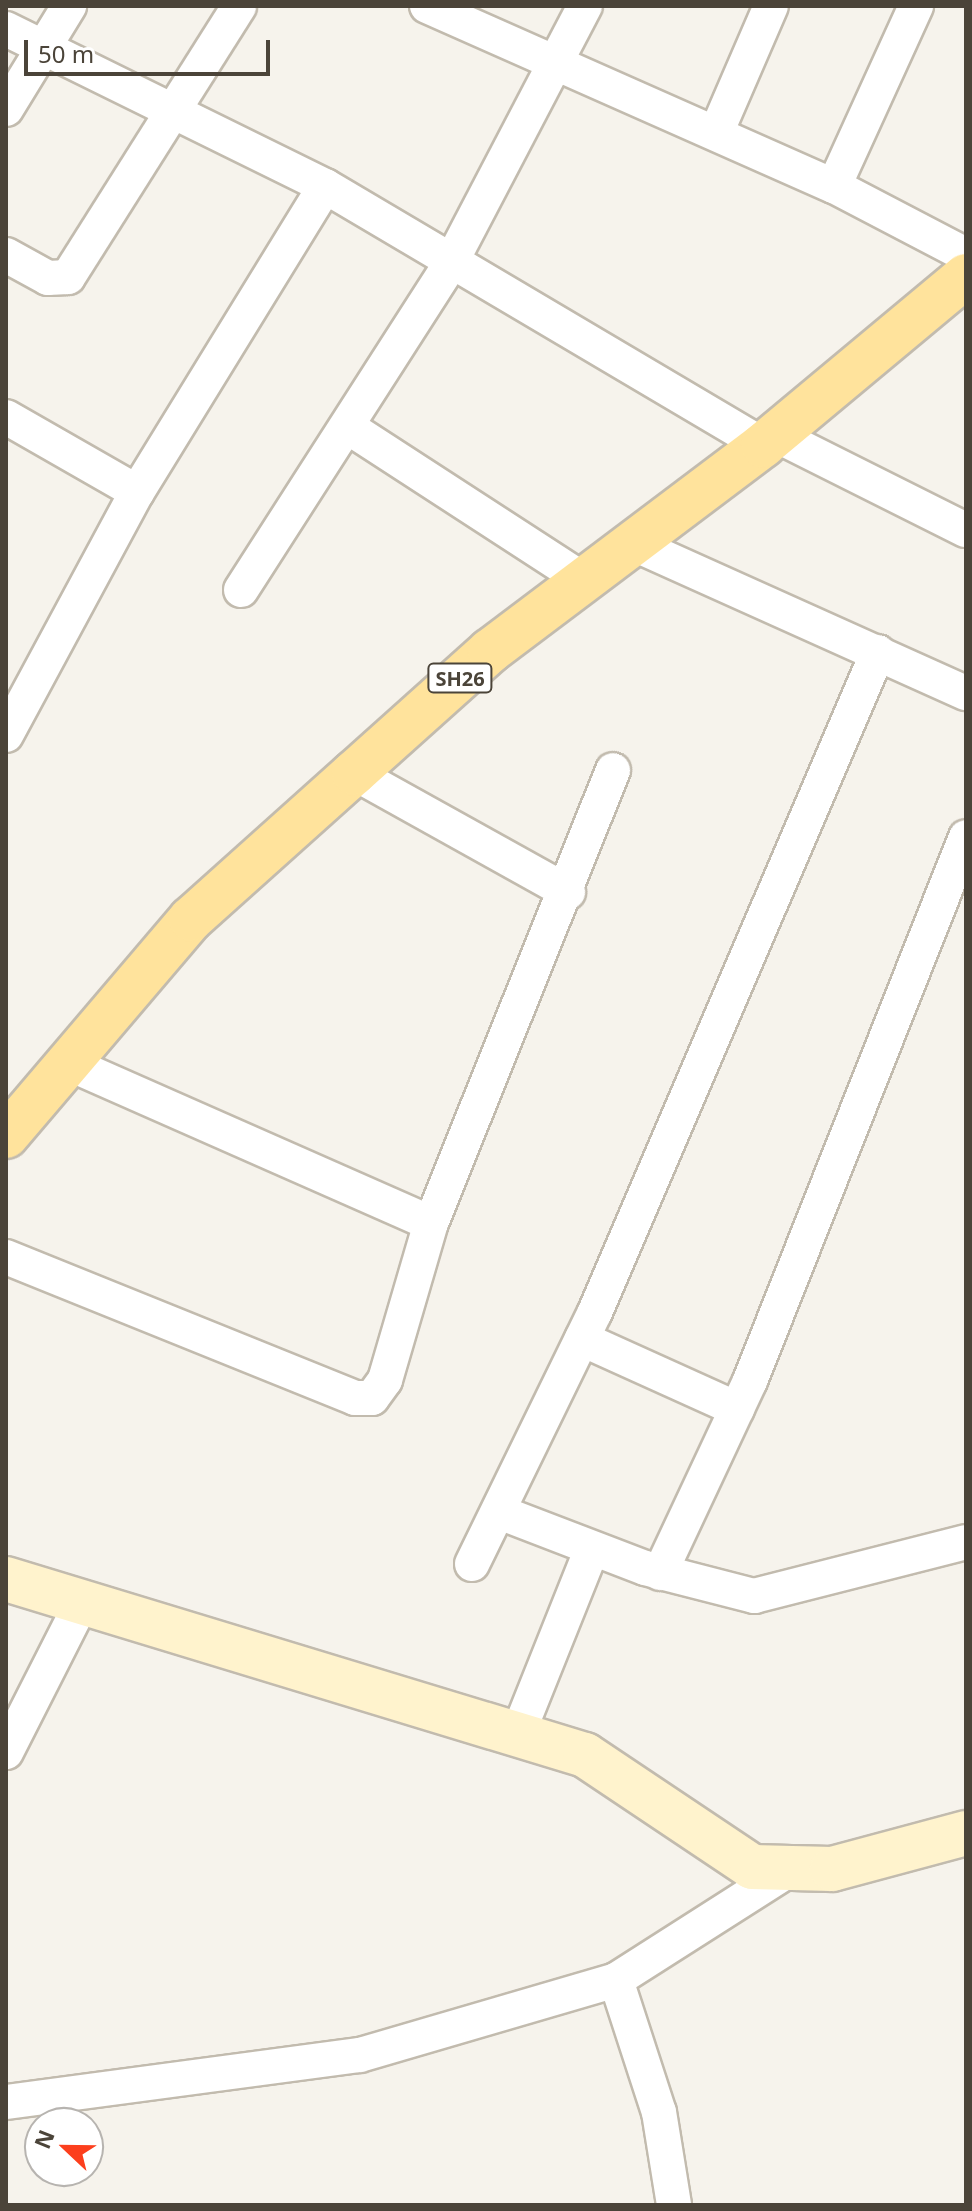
<!DOCTYPE html>
<html>
<head>
<meta charset="utf-8">
<style>
  body { margin:0 }
  #map { position:relative; width:972px; height:2211px; overflow:hidden; background:#f6f3ec; font-family:"Noto Sans",sans-serif }
  div>[style] { position:absolute }
  .roads { filter:drop-shadow(2px 0 #c2bbae) drop-shadow(-2px 0 #c2bbae) drop-shadow(0 2px #c2bbae) drop-shadow(0 -2px #c2bbae) }
  .street>* { height:34px; margin:-17px; padding:0 17px; transform-origin:17px; border-radius:17px; background:#fff }
  .secondary>* { height:44px; margin:-22px; padding:0 22px; transform-origin:22px; border-radius:22px; background:#fff3cd }
  .primary>* { height:44px; margin:-22px; padding:0 22px; transform-origin:22px; border-radius:22px; background:#ffe39c }
  span { translate:-50% -50%; white-space:nowrap; text-align:center; line-height:1.15; -webkit-text-stroke:6px #fff; paint-order:stroke }
  .shield-label span { padding:2px 6px; background:#fff; border:2px solid; border-radius:6px; -webkit-text-stroke-width:0 }
  .shield-label { font-size:20px; color:#4b4439; font-weight:700 }
  .frame { position:absolute; inset:0; border:8px solid #4b4439; pointer-events:none }
  .north { position:absolute; left:24px; top:2107px; width:80px; height:80px; box-sizing:border-box; background:#fff; border:2px solid #b7b4b0; border-radius:50%; rotate:292deg; font-size:22px; font-weight:700; line-height:32px; text-align:center; color:#4b4439 }
  .north::after { content:''; display:block; margin:auto; width:28px; height:36px; background:#fc3f1d; clip-path:polygon(50% 0,100% 100%,50% 72%,0 100%) }
  .scale { position:absolute; left:24px; top:40px; width:246px; height:36px; box-sizing:border-box; border:4px solid #4b4439; border-top:0; padding-left:10px; font-size:24px; line-height:28px; white-space:nowrap; color:#4b4439; -webkit-text-stroke:6px #fff; paint-order:stroke }
</style>
</head>
<body>
<div id="map">
  <div class="roads">
    <div class="street">
      <i style="left:427px;top:6px;width:445px;rotate:23.9deg"></i>
      <i style="left:834px;top:186px;width:149px;rotate:27.6deg"></i>
      <i style="left:6px;top:29px;width:356px;rotate:26.2deg"></i>
      <i style="left:325px;top:186px;width:509px;rotate:30.6deg"></i>
      <i style="left:6px;top:109px;width:121px;rotate:-58.5deg"></i>
      <i style="left:716px;top:133px;width:138px;rotate:-66.6deg"></i>
      <i style="left:834px;top:186px;width:198px;rotate:-65.5deg"></i>
      <i style="left:6px;top:255px;width:48px;rotate:28.7deg"></i>
      <i style="left:48px;top:278px;width:20px;rotate:-3deg"></i>
      <i style="left:68px;top:277px;width:320px;rotate:-57.7deg"></i>
      <i style="left:6px;top:417px;width:151px;rotate:29.8deg"></i>
      <i style="left:348px;top:427px;width:281px;rotate:33deg"></i>
      <i style="left:776px;top:435px;width:212px;rotate:26.6deg"></i>
      <i style="left:634px;top:544px;width:364px;rotate:24.2deg"></i>
      <i style="left:241px;top:590px;width:387px;rotate:-57.3deg"></i>
      <i style="left:450px;top:264px;width:291px;rotate:-62.4deg"></i>
      <i style="left:6px;top:735px;width:276px;rotate:-61.7deg"></i>
      <i style="left:137px;top:492px;width:359px;rotate:-58.4deg"></i>
      <i style="left:354px;top:773px;width:245px;rotate:29.1deg"></i>
      <i style="left:70px;top:1064px;width:394px;rotate:23.8deg"></i>
      <i style="left:6px;top:1257px;width:376px;rotate:22deg"></i>
      <i style="left:355px;top:1398px;width:17px"></i>
      <i style="left:372px;top:1398px;width:22px;rotate:-54deg"></i>
      <i style="left:385px;top:1380px;width:164px;rotate:-73.7deg"></i>
      <i style="left:431px;top:1223px;width:488px;rotate:-68.1deg"></i>
      <i style="left:582px;top:1339px;width:170px;rotate:24.3deg"></i>
      <i style="left:499px;top:1512px;width:156px;rotate:21deg"></i>
      <i style="left:645px;top:1568px;width:113px;rotate:14.4deg"></i>
      <i style="left:754px;top:1596px;width:219px;rotate:-14.3deg"></i>
      <i style="left:472px;top:1564px;width:280px;rotate:-64deg"></i>
      <i style="left:595px;top:1312px;width:718px;rotate:-66.79deg"></i>
      <i style="left:660px;top:1573px;width:212px;rotate:-64.9deg"></i>
      <i style="left:750px;top:1381px;width:585px;rotate:-68.34deg"></i>
      <i style="left:519px;top:1731px;width:194px;rotate:-68.2deg"></i>
      <i style="left:6px;top:1752px;width:168px;rotate:-63.1deg"></i>
      <i style="left:616px;top:1980px;width:139px;rotate:72deg"></i>
      <i style="left:659px;top:2112px;width:94px;rotate:80.8deg"></i>
      <i style="left:6px;top:2102px;width:357px;rotate:-7.6deg"></i>
      <i style="left:360px;top:2055px;width:267px;rotate:-16.3deg"></i>
      <i style="left:616px;top:1980px;width:209px;rotate:-32.5deg"></i>
    </div>
    <div class="secondary">
      <i style="left:6px;top:1579px;width:605px;rotate:16.91deg"></i>
      <i style="left:585px;top:1755px;width:201px;rotate:33.8deg"></i>
      <i style="left:752px;top:1867px;width:80px;rotate:1.4deg"></i>
      <i style="left:832px;top:1869px;width:139px;rotate:-15deg"></i>
    </div>
    <div class="primary">
      <i style="left:6px;top:1136px;width:285px;rotate:-49.6deg"></i>
      <i style="left:191px;top:919px;width:219px;rotate:-41.9deg"></i>
      <i style="left:354px;top:773px;width:183px;rotate:-41.9deg"></i>
      <i style="left:490px;top:651px;width:342px;rotate:-37deg"></i>
      <i style="left:763px;top:445px;width:264px;rotate:-39.8deg"></i>
    </div>
  </div>
  <div class="shield-label">
    <span style="left:460px;top:678px">SH26</span>
  </div>
  <div class="frame"></div>
  <div class="north">N</div>
  <div class="scale">50 m</div>
</div>
</body>
</html>
